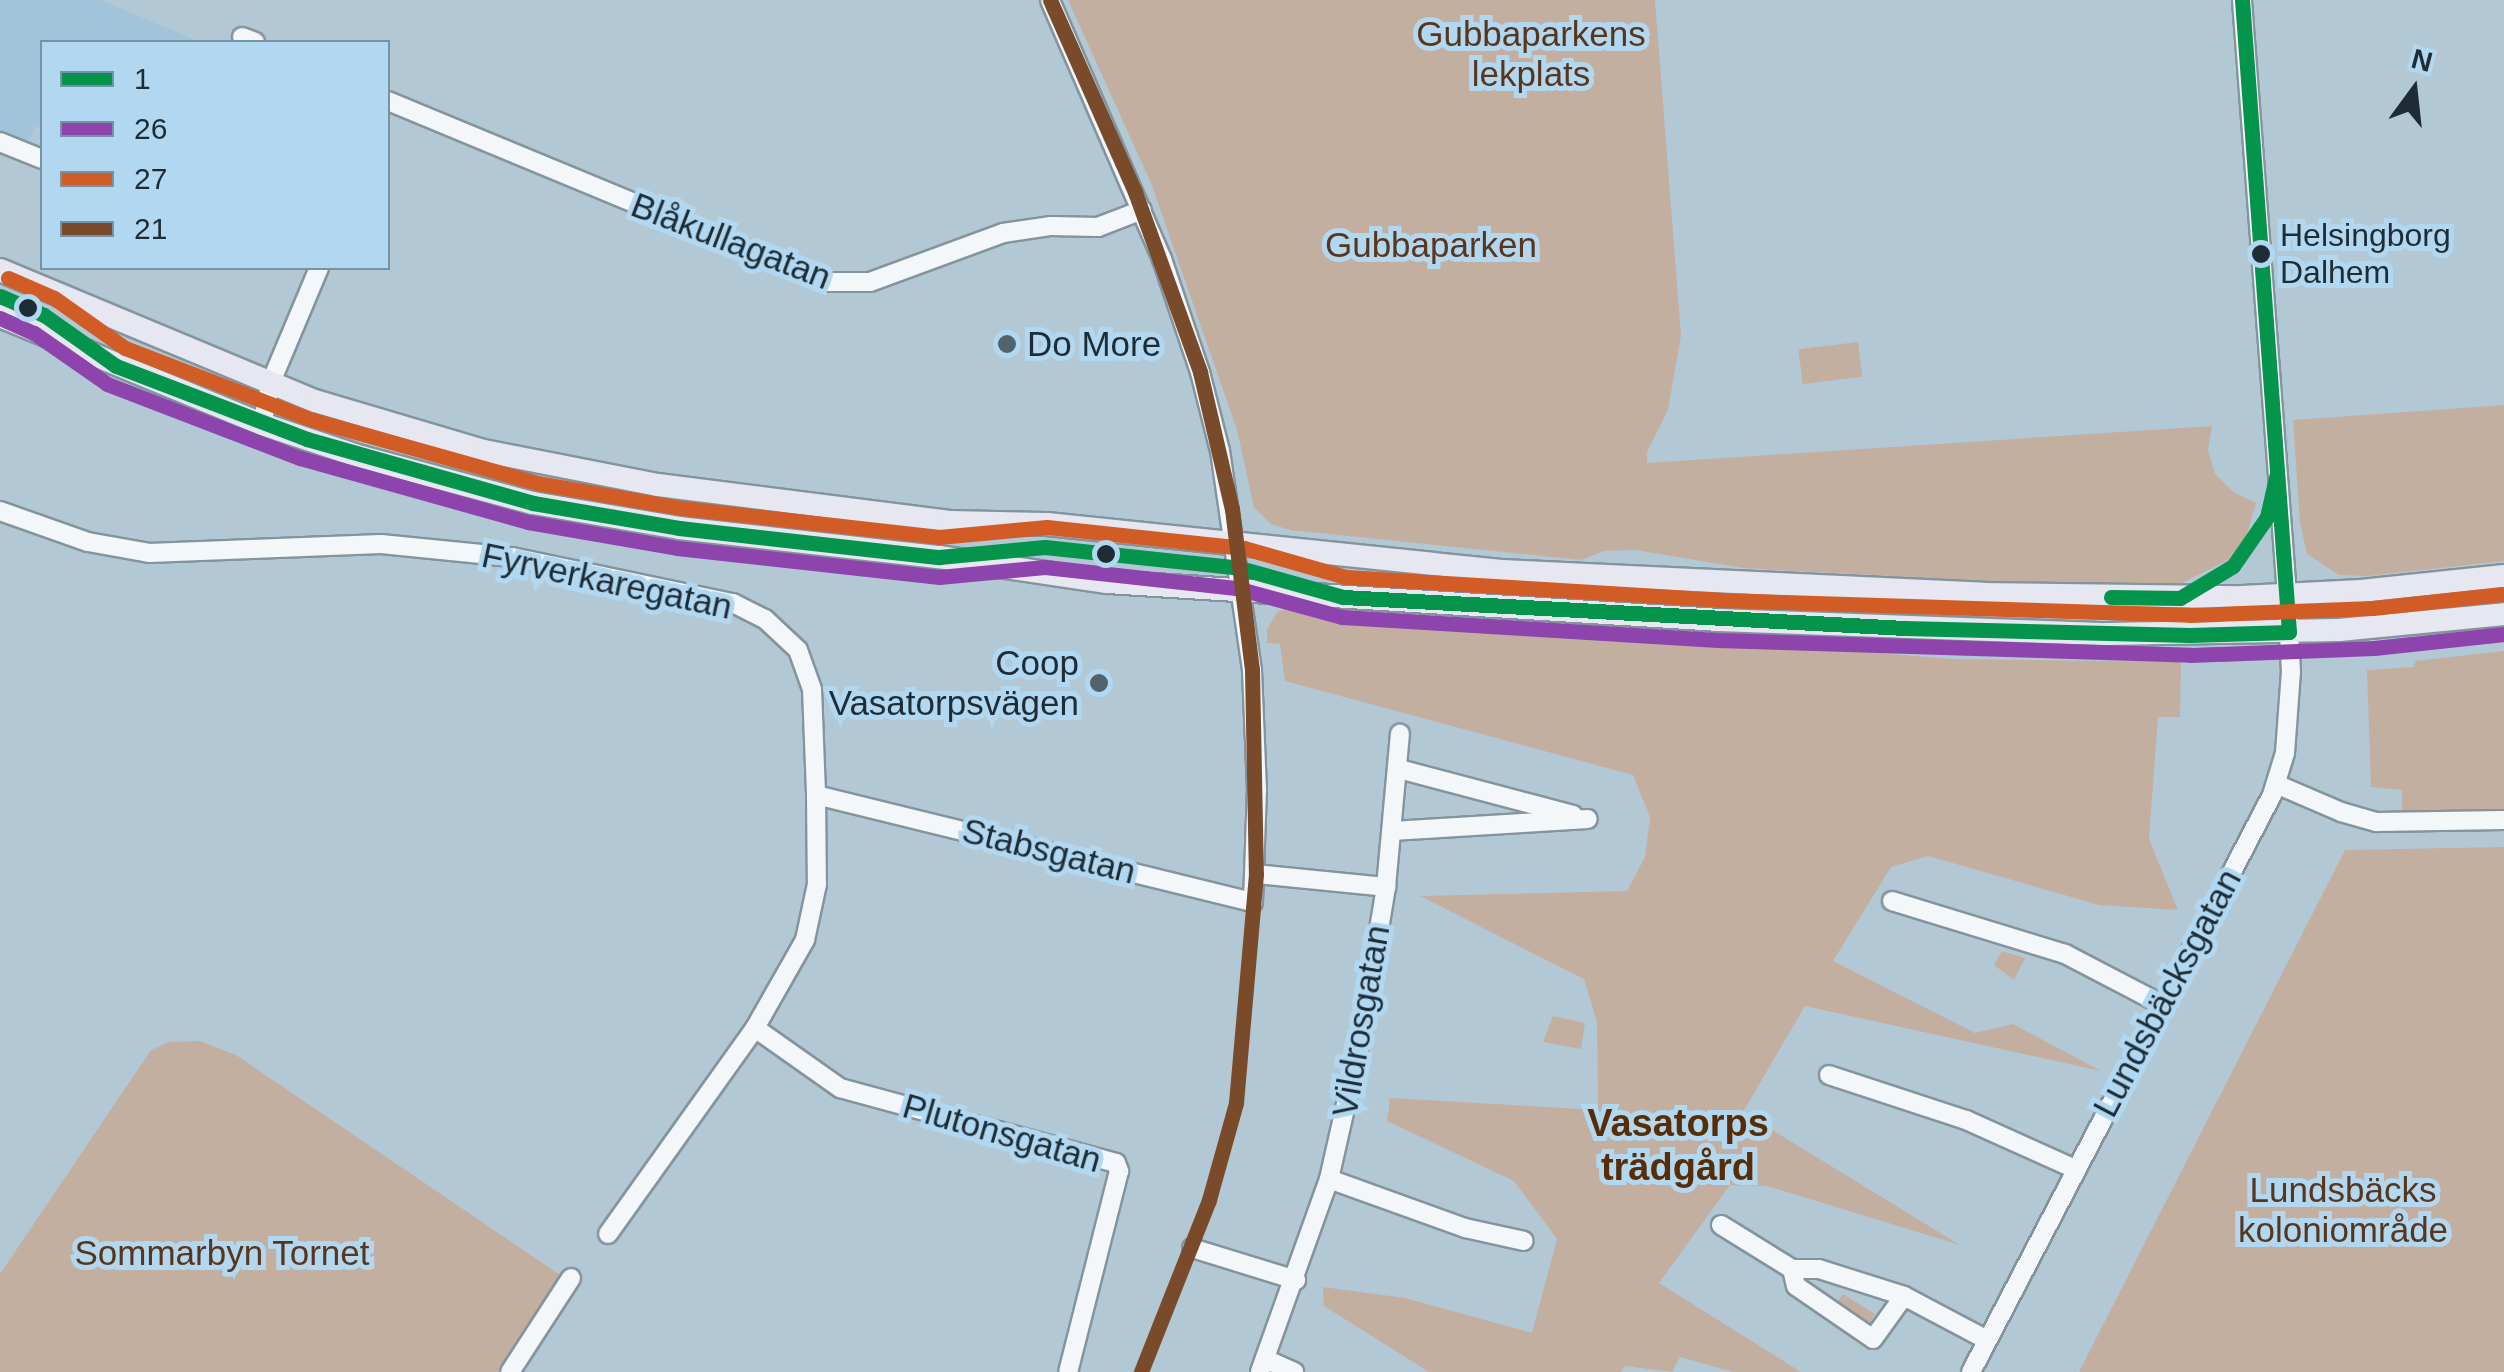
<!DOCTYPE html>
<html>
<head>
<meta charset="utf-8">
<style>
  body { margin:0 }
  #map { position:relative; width:2504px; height:1372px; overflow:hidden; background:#b3c8d5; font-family:Arial,sans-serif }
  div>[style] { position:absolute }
  .built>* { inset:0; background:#a2c4da }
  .green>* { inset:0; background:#c3afa0; transform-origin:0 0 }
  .roads { filter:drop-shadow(2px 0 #84949e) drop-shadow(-2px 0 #84949e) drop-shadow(0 2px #84949e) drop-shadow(0 -2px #84949e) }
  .minor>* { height:18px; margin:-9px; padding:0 9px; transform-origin:9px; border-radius:9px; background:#f4f7f9 }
  .major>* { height:22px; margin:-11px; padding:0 11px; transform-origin:11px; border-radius:11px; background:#e6e7f0 }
  .bus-1>* { height:15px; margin:-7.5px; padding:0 7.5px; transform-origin:7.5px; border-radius:7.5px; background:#04944c }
  .bus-2>* { height:15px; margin:-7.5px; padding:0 7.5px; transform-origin:7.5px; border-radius:7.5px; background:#8e44ad }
  .bus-3>* { height:15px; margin:-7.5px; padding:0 7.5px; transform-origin:7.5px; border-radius:7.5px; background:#d25c25 }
  .bus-4>* { height:15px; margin:-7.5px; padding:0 7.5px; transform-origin:7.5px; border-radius:7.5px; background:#7a4b2a }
  .dots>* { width:28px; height:28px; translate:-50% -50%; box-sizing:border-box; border:5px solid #b2d8f1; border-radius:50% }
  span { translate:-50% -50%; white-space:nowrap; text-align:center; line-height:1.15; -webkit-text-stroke:10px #b2d8f1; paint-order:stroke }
  .bus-label { font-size:32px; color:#1d2c35 }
  .left { translate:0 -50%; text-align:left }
  .park-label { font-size:35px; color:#59361b }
  .street-label { font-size:35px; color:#1d2c35 }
  .poi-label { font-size:35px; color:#1d2c35 }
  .right { translate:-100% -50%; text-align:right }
  .neighbourhood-label { font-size:38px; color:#582d05; font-weight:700 }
  .legend { position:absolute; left:40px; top:40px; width:350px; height:230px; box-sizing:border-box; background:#b2d8f1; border:2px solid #7693a6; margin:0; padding:12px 18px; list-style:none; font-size:30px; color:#1d2c35 }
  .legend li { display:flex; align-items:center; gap:20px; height:50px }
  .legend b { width:50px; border:2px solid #7693a6 }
  .north { position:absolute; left:2364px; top:40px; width:100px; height:100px; -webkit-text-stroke:8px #b2d8f1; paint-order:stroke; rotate:15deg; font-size:28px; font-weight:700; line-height:40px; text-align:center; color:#1d2c35 }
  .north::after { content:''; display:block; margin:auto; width:35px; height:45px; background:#1d2c35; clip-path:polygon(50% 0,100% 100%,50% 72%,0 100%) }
</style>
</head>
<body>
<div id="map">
  <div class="built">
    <i style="clip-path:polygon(0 0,101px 0,200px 42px,42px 42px,42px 129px,35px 126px,26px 147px,0 136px)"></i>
  </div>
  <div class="green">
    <i style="clip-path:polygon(1068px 0,1655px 0,1681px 335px,1668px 410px,1647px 452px,1647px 463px,2212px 426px,2208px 450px,2215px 474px,2233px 492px,2256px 503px,2246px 537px,2228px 560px,2178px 585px,2003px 582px,1743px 568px,1635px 550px,1604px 551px,1581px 560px,1290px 530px,1271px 524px,1254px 507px,1237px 430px,1151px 183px)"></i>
    <i style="left:1858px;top:342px;width:35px;height:60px;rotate:83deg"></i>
    <i style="clip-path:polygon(2504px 405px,2504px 561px,2368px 576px,2339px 575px,2307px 554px,2300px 523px,2293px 420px)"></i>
    <i style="clip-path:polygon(1295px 605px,1951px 659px,2181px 662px,2180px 717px,2158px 717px,2149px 839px,2178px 910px,2099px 905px,1928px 856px,1891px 867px,1833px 961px,1975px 1033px,2013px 1024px,2101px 1071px,1805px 1006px,1743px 1112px,1960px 1245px,1767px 1186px,1730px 1185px,1659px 1283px,1801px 1372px,1733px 1372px,1680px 1357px,1672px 1372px,1625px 1366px,1621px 1372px,1429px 1372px,1324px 1306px,1323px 1287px,1405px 1298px,1532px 1333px,1557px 1239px,1514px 1181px,1387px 1121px,1390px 1098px,1598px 1110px,1597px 1022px,1584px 979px,1420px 896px,1627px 891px,1645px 857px,1650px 817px,1633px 775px,1285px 681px,1280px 644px,1267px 643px,1267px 630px,1277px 612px)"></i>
    <i style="clip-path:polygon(2504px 651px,2504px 812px,2402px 814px,2402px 790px,2371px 787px,2367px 670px,2414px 667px,2415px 661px)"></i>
    <i style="clip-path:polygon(2504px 847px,2504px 1372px,2079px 1372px,2345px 850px)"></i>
    <i style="clip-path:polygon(2002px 951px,2025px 958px,2014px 980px,1994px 965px)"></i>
    <i style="clip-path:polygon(1553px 1016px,1585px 1023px,1581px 1049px,1543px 1042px)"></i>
    <i style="clip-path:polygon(200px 1041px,236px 1055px,566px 1279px,503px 1372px,0 1372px,0 1274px,151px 1050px,169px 1042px)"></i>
    <i style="clip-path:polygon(1843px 1294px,1875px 1314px,1864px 1333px,1832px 1309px)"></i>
  </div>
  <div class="roads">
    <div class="minor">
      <i style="left:242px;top:37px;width:14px;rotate:21deg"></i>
      <i style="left:388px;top:101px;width:472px;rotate:22.5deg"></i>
      <i style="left:824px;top:282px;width:46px"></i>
      <i style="left:870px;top:282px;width:142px;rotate:-20.2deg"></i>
      <i style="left:1003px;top:233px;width:49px;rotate:-8.3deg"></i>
      <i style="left:1051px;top:226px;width:47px;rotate:1.2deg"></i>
      <i style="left:1098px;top:227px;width:47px;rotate:-21.1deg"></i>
      <i style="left:0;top:142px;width:45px;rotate:22deg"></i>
      <i style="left:262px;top:424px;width:43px;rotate:-77.9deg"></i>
      <i style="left:271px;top:382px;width:124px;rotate:-67.2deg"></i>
      <i style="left:0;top:511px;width:93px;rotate:19.4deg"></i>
      <i style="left:88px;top:542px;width:62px;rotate:10.2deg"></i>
      <i style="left:149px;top:553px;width:232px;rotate:-2.2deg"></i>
      <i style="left:381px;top:544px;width:132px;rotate:5.7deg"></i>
      <i style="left:512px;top:557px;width:226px;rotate:11.8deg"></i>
      <i style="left:733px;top:603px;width:36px;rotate:27deg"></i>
      <i style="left:765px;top:619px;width:45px;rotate:43.2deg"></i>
      <i style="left:798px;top:650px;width:41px;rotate:70.3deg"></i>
      <i style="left:812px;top:689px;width:106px;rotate:87.8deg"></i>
      <i style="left:816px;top:795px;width:89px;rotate:89.4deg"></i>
      <i style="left:817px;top:884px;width:57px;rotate:102.1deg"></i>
      <i style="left:805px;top:940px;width:101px;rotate:119.6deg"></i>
      <i style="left:755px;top:1028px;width:253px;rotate:125.5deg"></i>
      <i style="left:1399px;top:769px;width:180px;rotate:14.8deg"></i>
      <i style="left:2276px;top:784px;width:71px;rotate:23.3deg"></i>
      <i style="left:2341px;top:812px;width:37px;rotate:16deg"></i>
      <i style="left:2377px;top:822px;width:127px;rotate:-0.9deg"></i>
      <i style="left:816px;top:795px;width:450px;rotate:13.8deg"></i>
      <i style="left:1253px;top:902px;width:112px;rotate:-88deg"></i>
      <i style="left:1257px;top:790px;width:120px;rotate:-92.4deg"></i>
      <i style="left:1252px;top:670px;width:221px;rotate:-98.3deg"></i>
      <i style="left:1220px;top:451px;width:81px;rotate:-104.2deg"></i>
      <i style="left:1200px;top:372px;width:119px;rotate:-108.6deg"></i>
      <i style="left:1162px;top:259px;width:282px;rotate:-113.4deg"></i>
      <i style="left:1392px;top:831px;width:196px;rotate:-3.5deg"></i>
      <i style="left:1256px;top:874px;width:131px;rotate:5.7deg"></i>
      <i style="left:1386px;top:887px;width:153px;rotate:99.4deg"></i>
      <i style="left:1361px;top:1038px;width:145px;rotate:102.8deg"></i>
      <i style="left:1329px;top:1179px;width:205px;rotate:109.7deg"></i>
      <i style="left:1386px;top:887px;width:154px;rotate:-84.8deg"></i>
      <i style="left:1892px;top:901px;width:181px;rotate:17deg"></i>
      <i style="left:2065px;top:954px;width:108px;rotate:27.5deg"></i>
      <i style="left:755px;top:1028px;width:104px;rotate:35.2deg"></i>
      <i style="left:840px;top:1088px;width:286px;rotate:15.2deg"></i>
      <i style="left:1116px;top:1163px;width:9px;rotate:69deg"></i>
      <i style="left:1119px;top:1171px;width:207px;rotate:104.2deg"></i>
      <i style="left:1829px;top:1075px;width:144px;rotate:18.2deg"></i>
      <i style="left:1966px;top:1120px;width:120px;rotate:24.2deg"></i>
      <i style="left:1329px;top:1179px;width:145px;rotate:19.8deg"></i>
      <i style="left:1465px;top:1228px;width:60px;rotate:12.4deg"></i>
      <i style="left:1721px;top:1225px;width:84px;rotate:31.8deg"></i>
      <i style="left:1792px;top:1269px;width:27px"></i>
      <i style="left:1819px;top:1269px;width:89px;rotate:17.6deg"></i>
      <i style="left:1904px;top:1296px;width:94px;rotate:27.9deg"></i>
      <i style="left:1192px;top:1248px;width:109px;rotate:17.1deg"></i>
      <i style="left:1792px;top:1269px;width:17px;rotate:77deg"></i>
      <i style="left:1796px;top:1286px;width:93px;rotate:34.5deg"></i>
      <i style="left:1873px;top:1339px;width:53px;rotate:-54.2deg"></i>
      <i style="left:1265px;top:1359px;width:32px;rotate:24deg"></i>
      <i style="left:510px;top:1372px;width:112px;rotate:-57deg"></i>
      <i style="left:1971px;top:1372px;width:651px;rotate:-62.45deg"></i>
      <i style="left:2272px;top:795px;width:44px;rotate:-72.8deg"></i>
      <i style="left:2285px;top:753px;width:81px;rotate:-85.8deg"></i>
      <i style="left:2291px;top:672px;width:77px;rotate:-93deg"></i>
      <i style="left:2287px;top:595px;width:597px;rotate:-94.33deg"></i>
    </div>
    <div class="major">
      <i style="left:0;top:270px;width:341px;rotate:22.6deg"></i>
      <i style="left:315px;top:401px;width:176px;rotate:16.5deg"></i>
      <i style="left:484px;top:451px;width:177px;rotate:11.1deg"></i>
      <i style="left:658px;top:485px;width:294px;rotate:7.2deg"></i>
      <i style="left:950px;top:522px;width:97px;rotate:1.2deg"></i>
      <i style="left:1047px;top:524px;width:457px;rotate:5.9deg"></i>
      <i style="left:1502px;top:571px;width:482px;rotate:2.7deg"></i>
      <i style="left:1983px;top:594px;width:259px;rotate:0.7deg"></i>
      <i style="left:2242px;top:597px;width:119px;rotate:-2.9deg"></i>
      <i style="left:2361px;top:591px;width:144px;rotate:-6deg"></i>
      <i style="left:0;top:316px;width:283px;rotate:22.4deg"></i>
      <i style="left:262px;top:424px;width:104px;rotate:18.4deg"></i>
      <i style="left:361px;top:457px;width:178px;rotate:15deg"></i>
      <i style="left:533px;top:503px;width:148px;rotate:9.7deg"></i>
      <i style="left:679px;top:528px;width:262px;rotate:6.4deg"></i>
      <i style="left:939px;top:557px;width:170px;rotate:8.5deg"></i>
      <i style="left:1107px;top:582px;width:613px;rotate:3.55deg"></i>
      <i style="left:1719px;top:620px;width:388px;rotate:2.1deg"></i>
      <i style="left:2107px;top:634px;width:232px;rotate:-1deg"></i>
      <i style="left:2339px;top:630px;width:166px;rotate:-5.5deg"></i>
    </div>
  </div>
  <div class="bus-1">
    <i style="left:0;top:296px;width:48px;rotate:23.4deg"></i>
    <i style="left:44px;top:315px;width:88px;rotate:35.3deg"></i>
    <i style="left:116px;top:366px;width:204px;rotate:20.9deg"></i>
    <i style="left:307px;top:439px;width:235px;rotate:15.8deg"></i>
    <i style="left:533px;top:503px;width:148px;rotate:9.7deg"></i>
    <i style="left:679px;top:528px;width:262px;rotate:6.4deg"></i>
    <i style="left:939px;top:557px;width:106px;rotate:-5.4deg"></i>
    <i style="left:1045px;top:547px;width:196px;rotate:6.1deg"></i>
    <i style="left:1240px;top:568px;width:107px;rotate:15.7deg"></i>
    <i style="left:1343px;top:597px;width:562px;rotate:3.16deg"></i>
    <i style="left:1904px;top:628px;width:286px;rotate:1.4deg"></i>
    <i style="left:2190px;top:635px;width:99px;rotate:-1.7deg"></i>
    <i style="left:2289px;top:632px;width:634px;rotate:-94.25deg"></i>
    <i style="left:2111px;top:597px;width:69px;rotate:0.8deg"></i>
    <i style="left:2180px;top:598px;width:62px;rotate:-31.1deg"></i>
    <i style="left:2233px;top:566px;width:60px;rotate:-55.2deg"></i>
    <i style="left:2267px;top:517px;width:45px;rotate:-77.2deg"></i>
  </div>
  <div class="bus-2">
    <i style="left:0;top:318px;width:37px;rotate:24deg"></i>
    <i style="left:34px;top:333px;width:89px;rotate:34.9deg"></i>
    <i style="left:107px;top:384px;width:207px;rotate:21deg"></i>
    <i style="left:300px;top:458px;width:237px;rotate:15.7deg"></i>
    <i style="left:528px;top:522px;width:151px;rotate:9.9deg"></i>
    <i style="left:677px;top:548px;width:264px;rotate:6.3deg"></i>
    <i style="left:939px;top:577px;width:106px;rotate:-5.4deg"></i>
    <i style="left:1045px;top:567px;width:192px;rotate:6.3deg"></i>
    <i style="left:1236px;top:588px;width:110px;rotate:15.3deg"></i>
    <i style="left:1342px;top:617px;width:377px;rotate:3.5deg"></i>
    <i style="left:1718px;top:640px;width:473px;rotate:1.8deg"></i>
    <i style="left:2191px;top:655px;width:183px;rotate:-2.2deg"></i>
    <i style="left:2374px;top:648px;width:131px;rotate:-6.1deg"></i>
  </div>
  <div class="bus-3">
    <i style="left:8px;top:278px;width:50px;rotate:23.5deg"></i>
    <i style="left:54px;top:298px;width:87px;rotate:35.2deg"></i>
    <i style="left:125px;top:348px;width:201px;rotate:21deg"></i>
    <i style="left:313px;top:420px;width:233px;rotate:15.7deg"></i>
    <i style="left:537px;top:483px;width:147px;rotate:9.8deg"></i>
    <i style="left:682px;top:508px;width:259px;rotate:6.4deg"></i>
    <i style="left:939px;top:537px;width:108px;rotate:-5.3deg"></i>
    <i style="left:1047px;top:527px;width:198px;rotate:6.1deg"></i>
    <i style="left:1244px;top:548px;width:106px;rotate:15.9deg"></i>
    <i style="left:1346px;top:577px;width:375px;rotate:3.5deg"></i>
    <i style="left:1720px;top:600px;width:470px;rotate:1.8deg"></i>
    <i style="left:2190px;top:615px;width:182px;rotate:-2.2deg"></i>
    <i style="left:2372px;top:608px;width:131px;rotate:-6.1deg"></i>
  </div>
  <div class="bus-4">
    <i style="left:1050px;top:0;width:210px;rotate:66.1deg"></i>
    <i style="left:1135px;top:192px;width:191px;rotate:70.1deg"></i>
    <i style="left:1200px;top:372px;width:141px;rotate:76.9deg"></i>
    <i style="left:1232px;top:509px;width:162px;rotate:82.9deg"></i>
    <i style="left:1252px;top:670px;width:204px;rotate:88.9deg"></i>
    <i style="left:1256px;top:874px;width:230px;rotate:95deg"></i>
    <i style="left:1236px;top:1103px;width:101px;rotate:105.6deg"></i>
    <i style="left:1209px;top:1200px;width:185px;rotate:111.6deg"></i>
  </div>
  <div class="dots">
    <i style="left:2261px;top:254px;background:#1d2c35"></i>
    <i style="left:28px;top:308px;background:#1d2c35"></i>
    <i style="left:1007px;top:344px;background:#52636d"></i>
    <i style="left:1106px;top:554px;background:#1d2c35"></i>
    <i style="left:1099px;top:683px;background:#52636d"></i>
  </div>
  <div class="bus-label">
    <span class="left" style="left:2280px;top:254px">Helsingborg<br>Dalhem</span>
  </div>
  <div class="park-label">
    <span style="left:1531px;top:54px">Gubbaparkens<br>lekplats</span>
    <span style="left:1431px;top:245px">Gubbaparken</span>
    <span style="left:2343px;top:1210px">Lundsbäcks<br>koloniområde</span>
    <span style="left:222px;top:1253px">Sommarbyn Tornet</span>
  </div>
  <div class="street-label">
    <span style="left:731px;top:241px;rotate:21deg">Blåkullagatan</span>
    <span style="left:607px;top:581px;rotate:12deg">Fyrverkaregatan</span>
    <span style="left:1049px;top:851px;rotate:14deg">Stabsgatan</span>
    <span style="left:2167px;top:993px;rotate:-62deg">Lundsbäcksgatan</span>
    <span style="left:1361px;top:1021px;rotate:-80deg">Vildrosgatan</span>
    <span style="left:1002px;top:1133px;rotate:16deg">Plutonsgatan</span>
  </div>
  <div class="poi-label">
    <span class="left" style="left:1027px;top:344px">Do More</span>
    <span class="right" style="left:1079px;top:683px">Coop<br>Vasatorpsvägen</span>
  </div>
  <div class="neighbourhood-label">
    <span style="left:1678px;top:1146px">Vasatorps<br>trädgård</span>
  </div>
  <ul class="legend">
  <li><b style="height:12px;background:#04944c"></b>1</li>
  <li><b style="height:12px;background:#8e44ad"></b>26</li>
  <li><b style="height:12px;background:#d25c25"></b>27</li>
  <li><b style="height:12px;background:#7a4b2a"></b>21</li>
  </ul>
  <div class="north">N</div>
</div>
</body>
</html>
